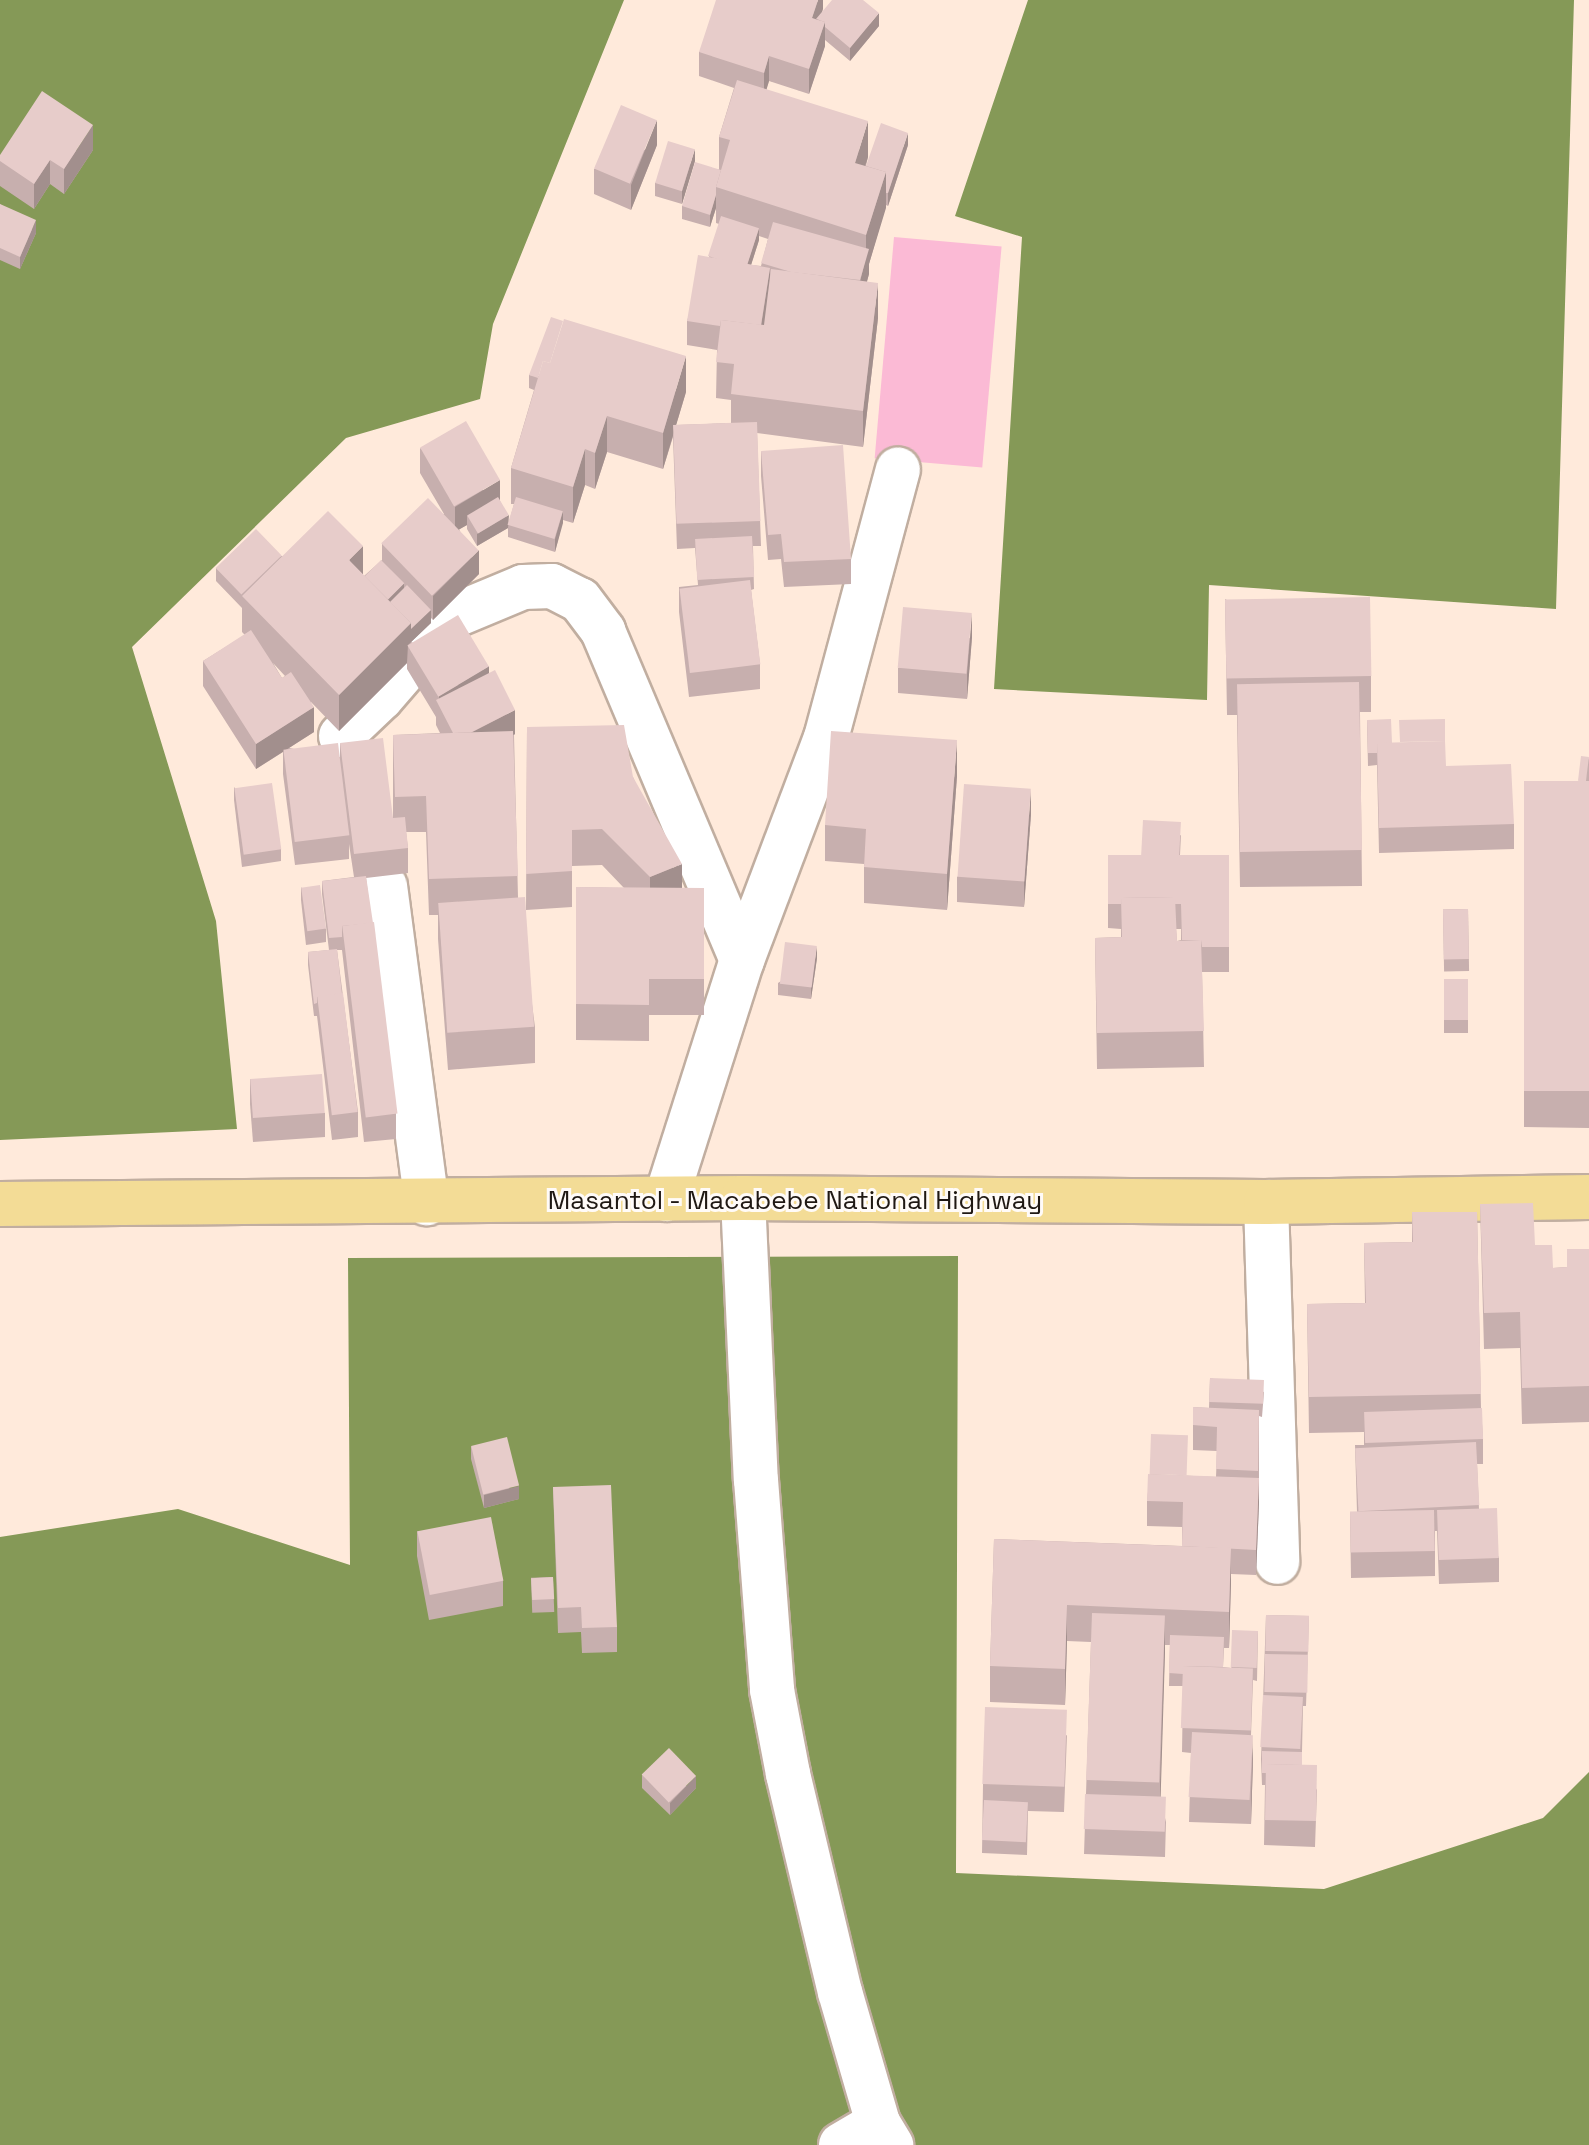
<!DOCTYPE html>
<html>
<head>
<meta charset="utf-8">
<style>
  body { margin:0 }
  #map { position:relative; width:1589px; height:2145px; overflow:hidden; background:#ffeadb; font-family:"Space Grotesk",sans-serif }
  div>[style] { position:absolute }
  .green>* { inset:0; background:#fbbad5; transform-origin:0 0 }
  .water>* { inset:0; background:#859957 }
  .roads { filter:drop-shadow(2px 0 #c1aea0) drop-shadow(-2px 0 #c1aea0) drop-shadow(0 2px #c1aea0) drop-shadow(0 -2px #c1aea0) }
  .minor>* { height:44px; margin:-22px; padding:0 22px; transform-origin:22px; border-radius:22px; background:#fff }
  .major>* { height:44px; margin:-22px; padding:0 22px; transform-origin:22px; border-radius:22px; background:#f3dc96 }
  .wall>* { inset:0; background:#c7afae; transform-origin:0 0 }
  .shaded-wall>* { inset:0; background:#a28f8d }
  .building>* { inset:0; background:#e7ccca; transform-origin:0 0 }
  span { translate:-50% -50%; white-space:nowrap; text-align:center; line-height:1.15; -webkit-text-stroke:6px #fffbf8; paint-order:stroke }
  .street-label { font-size:26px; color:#1f1813 }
</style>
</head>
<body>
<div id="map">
  <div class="green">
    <i style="left:894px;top:237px;width:108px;height:222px;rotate:5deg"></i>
  </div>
  <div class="water">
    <i style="clip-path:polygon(0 0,624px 0,493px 324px,480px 399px,346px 438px,132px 647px,216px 921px,237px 1129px,0 1140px)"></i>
    <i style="clip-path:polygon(1028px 0,1574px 0,1556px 609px,1209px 585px,1207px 700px,994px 689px,1022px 237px,955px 216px)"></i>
    <i style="clip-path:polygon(958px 1256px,956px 1873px,1324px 1889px,1543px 1818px,1589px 1772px,1589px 2145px,0 2145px,0 1537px,178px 1509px,350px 1565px,348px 1258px)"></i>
  </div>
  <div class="roads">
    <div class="minor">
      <i style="left:341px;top:736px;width:55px;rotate:-43.5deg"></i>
      <i style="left:381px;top:698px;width:107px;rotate:-49.2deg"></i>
      <i style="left:451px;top:617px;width:78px;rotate:-22.6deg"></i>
      <i style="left:523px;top:587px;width:29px;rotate:-2deg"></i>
      <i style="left:552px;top:586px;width:31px;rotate:27deg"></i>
      <i style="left:580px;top:600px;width:39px;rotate:53deg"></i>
      <i style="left:603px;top:631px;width:357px;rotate:67.1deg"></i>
      <i style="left:385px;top:886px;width:320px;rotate:82.5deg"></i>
      <i style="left:743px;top:1198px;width:282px;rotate:87.4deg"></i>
      <i style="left:756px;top:1480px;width:211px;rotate:85.6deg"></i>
      <i style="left:772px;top:1690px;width:86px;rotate:79.2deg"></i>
      <i style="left:788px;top:1774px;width:224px;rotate:76.6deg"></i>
      <i style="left:840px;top:1992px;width:136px;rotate:73.8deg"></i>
      <i style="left:878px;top:2123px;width:26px;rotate:59deg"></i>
      <i style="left:666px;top:1199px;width:251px;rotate:-72.4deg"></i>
      <i style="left:742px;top:960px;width:237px;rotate:-69.3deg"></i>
      <i style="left:826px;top:738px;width:278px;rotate:-75deg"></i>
      <i style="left:1266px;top:1202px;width:360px;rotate:88.2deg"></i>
      <i style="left:841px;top:2145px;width:43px;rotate:-30.7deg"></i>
    </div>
    <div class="major">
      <i style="left:0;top:1204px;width:743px;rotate:-0.46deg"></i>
      <i style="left:743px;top:1198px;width:523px;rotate:0.44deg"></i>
      <i style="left:1266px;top:1202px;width:323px;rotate:-0.9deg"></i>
    </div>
  </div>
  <div class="wall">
    <i style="clip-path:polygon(evenodd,823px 0,822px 13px,879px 26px,850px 61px,825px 40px,825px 46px,809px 94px,769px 81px,766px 90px,868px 157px,866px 166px,908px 145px,888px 206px,886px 205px,869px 264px,869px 274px,867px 281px,878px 318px,863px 447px,757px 433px,761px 546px,753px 546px,754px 589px,751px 590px,760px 664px,760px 689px,689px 697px,679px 612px,679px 587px,698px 585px,695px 548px,677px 549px,673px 437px,663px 469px,607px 452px,595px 489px,585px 485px,573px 523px,563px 520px,555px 552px,508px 537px,508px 528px,477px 546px,467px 529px,467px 525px,459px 529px,479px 574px,433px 620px,431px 618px,431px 623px,411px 642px,489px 673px,515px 734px,514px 735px,518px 897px,535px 1027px,535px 1063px,448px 1070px,438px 939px,438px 915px,429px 915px,426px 832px,406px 832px,408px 848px,408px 873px,366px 878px,396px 1114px,396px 1139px,364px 1142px,342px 950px,337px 950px,358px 1112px,358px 1137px,332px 1140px,317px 1016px,314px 1016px,308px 965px,308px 952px,329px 950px,322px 894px,322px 881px,354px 877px,349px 844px,349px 859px,295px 865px,283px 774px,283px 752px,256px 769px,203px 686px,203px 661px,245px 635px,242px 632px,242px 608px,216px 581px,216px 568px,282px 556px,364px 576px,382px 560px,382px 544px,444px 514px,420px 473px,420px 448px,500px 501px,509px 522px,514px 504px,511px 504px,511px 468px,534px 390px,529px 388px,529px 375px,686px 392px,676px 425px,731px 423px,731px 400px,716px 398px,717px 350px,687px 345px,687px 321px,709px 257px,719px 224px,716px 223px,716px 208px,710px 227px,682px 219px,682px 206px,719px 169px,719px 137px,734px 88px,699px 76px,699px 52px,823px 0,759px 236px,768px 239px,761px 266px,751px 265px,759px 240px,759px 236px,823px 0,273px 663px,285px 676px,282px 678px,273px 663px,823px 0,407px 663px,407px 669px,436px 717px,436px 725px,440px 733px,393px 735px,393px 818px,340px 743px,340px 757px,289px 748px,314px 732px,311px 702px,339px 731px,407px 663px)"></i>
    <i style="clip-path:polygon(657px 145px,631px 210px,594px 194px,594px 169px)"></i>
    <i style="clip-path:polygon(93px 150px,64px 194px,50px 184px,34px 209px,0 186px,0 155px)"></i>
    <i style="clip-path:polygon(695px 161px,682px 204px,655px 196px,655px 183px)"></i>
    <i style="clip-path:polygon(0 204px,36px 233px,20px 269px,0 260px)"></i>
    <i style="clip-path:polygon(761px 451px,851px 559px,851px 584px,784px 587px,781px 559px,768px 560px,761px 476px)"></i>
    <i style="clip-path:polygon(1225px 599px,1371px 676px,1371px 712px,1360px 712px,1362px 886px,1240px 887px,1237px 715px,1227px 715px)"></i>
    <i style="clip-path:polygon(972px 637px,967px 699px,898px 693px,898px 668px)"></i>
    <i style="clip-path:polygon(1367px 720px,1392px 743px,1446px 766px,1514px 824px,1514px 849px,1379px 853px,1377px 765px,1368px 766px)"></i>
    <i style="clip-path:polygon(527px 727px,633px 777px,682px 888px,704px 888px,704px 1015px,649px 1015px,649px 1041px,576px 1040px,576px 887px,624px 888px,602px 865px,572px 866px,572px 907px,526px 910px)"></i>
    <i style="clip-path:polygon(1589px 757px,1589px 1128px,1524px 1127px,1524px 781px,1581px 781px)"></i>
    <i style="clip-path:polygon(957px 776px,947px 910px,864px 903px,864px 864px,825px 861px,825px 825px)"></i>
    <i style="clip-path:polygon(234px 787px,281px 849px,281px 861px,242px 867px,234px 800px)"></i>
    <i style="clip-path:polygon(1031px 814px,1024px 907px,957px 902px,957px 877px)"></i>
    <i style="clip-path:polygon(evenodd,1181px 835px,1180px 855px,1229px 855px,1229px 972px,1202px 972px,1204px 1067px,1097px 1069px,1095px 938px,1121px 937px,1121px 929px,1108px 928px,1108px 855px,1142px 855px,1181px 835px,1176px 929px,1181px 929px,1181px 940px,1177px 941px,1176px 929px)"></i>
    <i style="clip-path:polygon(301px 887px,326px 929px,326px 942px,306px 945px,301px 900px)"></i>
    <i style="left:1468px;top:909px;width:62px;height:25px;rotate:89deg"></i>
    <i style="clip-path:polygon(817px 958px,811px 999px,778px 995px,778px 983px)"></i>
    <i style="left:1444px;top:979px;width:24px;height:54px"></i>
    <i style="clip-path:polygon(250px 1079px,325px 1113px,325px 1137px,253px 1142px,250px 1104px)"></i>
    <i style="clip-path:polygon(1480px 1204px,1535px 1245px,1553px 1268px,1567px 1267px,1589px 1249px,1589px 1422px,1522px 1424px,1520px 1348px,1484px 1349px)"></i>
    <i style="clip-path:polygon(1412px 1212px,1477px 1212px,1481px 1408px,1483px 1439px,1483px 1464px,1477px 1464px,1479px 1509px,1499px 1558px,1499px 1582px,1439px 1584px,1437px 1531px,1435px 1531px,1435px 1576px,1351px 1578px,1350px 1513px,1357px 1512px,1355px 1445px,1364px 1445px,1364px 1432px,1309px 1433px,1307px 1304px,1365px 1303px,1364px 1243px,1412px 1242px)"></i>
    <i style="clip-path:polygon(1210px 1378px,1264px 1392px,1262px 1417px,1259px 1416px,1259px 1503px,1256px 1575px,1231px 1574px,1229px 1648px,1224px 1648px,1223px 1667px,1231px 1668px,1258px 1631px,1257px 1681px,1253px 1680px,1251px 1735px,1253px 1759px,1251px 1824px,1189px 1822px,1191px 1753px,1182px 1752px,1183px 1686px,1169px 1686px,1170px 1645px,1165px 1645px,1160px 1797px,1166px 1822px,1165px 1857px,1084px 1854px,1091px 1642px,1067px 1641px,1065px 1705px,990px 1702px,990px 1666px,994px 1539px,1182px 1546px,1182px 1527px,1147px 1526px,1147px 1501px,1150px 1474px,1216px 1477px,1217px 1451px,1193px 1450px,1193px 1407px,1209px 1408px)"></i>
    <i style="clip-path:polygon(471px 1446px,519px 1499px,484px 1508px,471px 1459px)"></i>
    <i style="clip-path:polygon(553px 1487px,617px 1627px,617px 1652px,582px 1653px,581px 1632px,558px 1633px)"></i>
    <i style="clip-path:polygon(417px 1531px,503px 1581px,503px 1606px,429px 1620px,417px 1556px)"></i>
    <i style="left:553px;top:1577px;width:35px;height:22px;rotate:88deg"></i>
    <i style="clip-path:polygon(1266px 1615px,1309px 1616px,1306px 1706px,1303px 1706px,1302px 1752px,1302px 1765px,1317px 1790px,1315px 1847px,1264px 1845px,1265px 1785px,1262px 1785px,1261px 1759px)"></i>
    <i style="clip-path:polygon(1067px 1735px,1064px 1812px,1028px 1811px,1027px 1855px,982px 1853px,983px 1784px)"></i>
    <i style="clip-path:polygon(642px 1775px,696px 1788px,670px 1815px,642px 1788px)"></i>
  </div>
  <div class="shaded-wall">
    <i style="clip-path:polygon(818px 0,823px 0,823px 9px,819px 22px,812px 18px)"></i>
    <i style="clip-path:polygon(879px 13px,879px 26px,850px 61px,850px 48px)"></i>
    <i style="clip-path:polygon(825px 22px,825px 46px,809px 94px,809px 69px)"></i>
    <i style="clip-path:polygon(769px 56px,769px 81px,764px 98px,764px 73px)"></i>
    <i style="clip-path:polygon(657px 120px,657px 145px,631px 210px,631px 185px)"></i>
    <i style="clip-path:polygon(868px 121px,868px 157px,855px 198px,855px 163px)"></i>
    <i style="clip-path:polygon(93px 125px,93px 150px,64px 194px,64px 169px)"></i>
    <i style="clip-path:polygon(908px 133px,908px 145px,888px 206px,888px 193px)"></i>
    <i style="clip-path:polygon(695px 149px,695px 161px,682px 204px,682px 191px)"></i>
    <i style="clip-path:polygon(50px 160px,50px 184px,34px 209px,34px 184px)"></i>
    <i style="clip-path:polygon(886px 172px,886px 208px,869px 264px,869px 274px,858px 315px,858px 290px,866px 257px,866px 235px)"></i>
    <i style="clip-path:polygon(716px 195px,716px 208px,710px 227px,710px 215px)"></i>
    <i style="clip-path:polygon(36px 220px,36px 233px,20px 269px,20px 257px)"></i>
    <i style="clip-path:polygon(759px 228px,759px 240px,746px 281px,746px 268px)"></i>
    <i style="clip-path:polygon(770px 268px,770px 293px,760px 358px,760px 333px)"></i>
    <i style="clip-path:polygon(878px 283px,878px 318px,863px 447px,863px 411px)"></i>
    <i style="clip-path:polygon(686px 356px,686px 392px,663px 469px,663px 433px)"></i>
    <i style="clip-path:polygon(607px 416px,607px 452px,595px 489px,595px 453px)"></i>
    <i style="clip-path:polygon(585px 449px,585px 485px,573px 523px,573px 487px)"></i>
    <i style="clip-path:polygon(500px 480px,500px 505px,467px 516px,467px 525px,455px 532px,455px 507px)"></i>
    <i style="clip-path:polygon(563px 511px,563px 523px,555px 552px,555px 539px)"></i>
    <i style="clip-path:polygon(509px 515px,508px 528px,477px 546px,477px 534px)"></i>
    <i style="clip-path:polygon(363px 546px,363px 582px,349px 560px)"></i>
    <i style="clip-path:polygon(479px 550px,479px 574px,433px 620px,433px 596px)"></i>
    <i style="clip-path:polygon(404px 583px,404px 596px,378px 609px)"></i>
    <i style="clip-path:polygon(431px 610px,431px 623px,408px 645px,407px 663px,339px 731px,339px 695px,411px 623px)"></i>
    <i style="clip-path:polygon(972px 613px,972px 637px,967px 699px,967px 674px)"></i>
    <i style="clip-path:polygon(489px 666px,489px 691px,439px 705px,439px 696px)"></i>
    <i style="clip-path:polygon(314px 707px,314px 732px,256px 769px,256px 744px)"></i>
    <i style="clip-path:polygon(515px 710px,515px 734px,457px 765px,457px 740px)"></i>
    <i style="clip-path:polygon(957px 740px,957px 776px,947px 910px,947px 874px)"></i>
    <i style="clip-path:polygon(1031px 789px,1031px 814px,1024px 907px,1024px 882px)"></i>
    <i style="clip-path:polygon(682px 864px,682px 900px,650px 913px,650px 877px)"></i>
    <i style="clip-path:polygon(817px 946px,817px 958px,811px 999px,811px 986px)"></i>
    <i style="clip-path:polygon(1259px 1478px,1259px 1503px,1256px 1575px,1256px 1550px)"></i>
    <i style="clip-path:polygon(519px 1486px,519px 1499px,484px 1508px,484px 1495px)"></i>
    <i style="clip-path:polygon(1231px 1548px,1231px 1584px,1229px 1648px,1229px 1612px)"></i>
    <i style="clip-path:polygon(1067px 1605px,1067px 1641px,1065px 1705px,1065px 1669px)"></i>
    <i style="clip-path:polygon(1165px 1616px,1165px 1652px,1160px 1818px,1160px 1782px)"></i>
    <i style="clip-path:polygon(1253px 1735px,1253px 1759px,1251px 1824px,1251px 1799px)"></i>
    <i style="clip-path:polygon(696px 1776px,696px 1788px,670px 1815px,670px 1803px)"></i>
  </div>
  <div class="building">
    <i style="clip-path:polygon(716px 0,818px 0,812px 18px,825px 22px,809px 69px,769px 56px,764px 73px,699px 52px)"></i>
    <i style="clip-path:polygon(832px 0,863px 0,879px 13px,850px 48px,825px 27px,825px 22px,816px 19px)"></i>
    <i style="clip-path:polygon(737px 80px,868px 121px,855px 163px,886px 172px,866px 235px,716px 187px,730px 140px,719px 137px)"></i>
    <i style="clip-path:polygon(42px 91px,93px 125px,64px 169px,50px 160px,34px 184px,0 161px,0 155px)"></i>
    <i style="left:621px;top:105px;width:39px;height:69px;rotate:23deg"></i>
    <i style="clip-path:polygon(881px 123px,908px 133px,888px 193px,886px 193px,886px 172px,866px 166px)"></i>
    <i style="left:668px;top:141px;width:28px;height:44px;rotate:17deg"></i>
    <i style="clip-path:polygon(695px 162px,721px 170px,716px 187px,716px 195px,710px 215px,682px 206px)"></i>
    <i style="clip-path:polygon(0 204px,36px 220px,20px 257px,0 248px)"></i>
    <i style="left:721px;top:216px;width:40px;height:42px;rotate:18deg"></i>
    <i style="clip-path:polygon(773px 222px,869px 249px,860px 280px,791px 272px,761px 263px)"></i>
    <i style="clip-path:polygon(698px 255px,770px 268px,761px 325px,721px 320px,720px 326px,687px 321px)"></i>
    <i style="clip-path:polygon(771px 269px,878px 283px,863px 411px,731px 394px,734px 364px,716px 362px,721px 320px,764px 325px)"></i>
    <i style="clip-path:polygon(551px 317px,563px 321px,550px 363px,543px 361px,538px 378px,529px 375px)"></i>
    <i style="clip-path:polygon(564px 319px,686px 356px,663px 433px,607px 416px,595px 453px,585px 449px,573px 487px,511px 468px,543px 361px,550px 363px)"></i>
    <i style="left:466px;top:421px;width:68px;height:53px;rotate:60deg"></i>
    <i style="left:757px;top:422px;width:99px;height:84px;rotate:88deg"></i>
    <i style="clip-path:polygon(843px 445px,851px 559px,784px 562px,781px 534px,768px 535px,761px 451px)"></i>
    <i style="left:498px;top:497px;width:21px;height:36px;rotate:59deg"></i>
    <i style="left:516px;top:497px;width:49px;height:29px;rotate:17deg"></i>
    <i style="left:428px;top:498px;width:73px;height:65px;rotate:46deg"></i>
    <i style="clip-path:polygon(328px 511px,363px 546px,349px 560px,411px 623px,339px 695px,242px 596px)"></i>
    <i style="left:256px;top:529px;width:37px;height:56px;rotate:46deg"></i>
    <i style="left:752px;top:536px;width:41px;height:57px;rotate:87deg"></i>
    <i style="left:381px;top:560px;width:33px;height:23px;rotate:45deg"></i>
    <i style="left:750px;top:580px;width:85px;height:71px;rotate:83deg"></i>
    <i style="clip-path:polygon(407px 585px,431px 610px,411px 629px,411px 623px,390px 602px)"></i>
    <i style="left:1370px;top:597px;width:79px;height:145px;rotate:89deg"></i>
    <i style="left:903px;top:607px;width:69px;height:61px;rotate:5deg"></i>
    <i style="left:458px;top:615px;width:60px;height:59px;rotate:59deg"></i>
    <i style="clip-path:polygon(251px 630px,282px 678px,291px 672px,314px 707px,256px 744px,203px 661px)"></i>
    <i style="clip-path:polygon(495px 670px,515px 710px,472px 732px,453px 733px,436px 700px)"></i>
    <i style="left:1359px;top:682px;width:168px;height:122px;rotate:89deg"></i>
    <i style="clip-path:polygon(1391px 719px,1392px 743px,1377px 743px,1377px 753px,1368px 753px,1367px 720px)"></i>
    <i style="clip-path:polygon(1445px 719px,1445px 750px,1445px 741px,1400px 742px,1399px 720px)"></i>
    <i style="clip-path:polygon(624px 725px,633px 777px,682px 864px,650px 877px,602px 829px,572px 830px,572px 871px,526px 874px,527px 727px)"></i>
    <i style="clip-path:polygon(513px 731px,518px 876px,429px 879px,426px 796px,395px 797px,393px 735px)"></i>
    <i style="clip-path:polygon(831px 731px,957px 740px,947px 874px,864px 867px,866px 829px,825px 825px)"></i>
    <i style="clip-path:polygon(383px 738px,393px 818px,405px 817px,408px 848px,354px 854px,340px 743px)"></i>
    <i style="clip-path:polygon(1445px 741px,1446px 766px,1511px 764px,1514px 824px,1379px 828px,1377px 743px)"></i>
    <i style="left:338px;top:743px;width:93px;height:55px;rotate:83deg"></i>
    <i style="left:1581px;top:756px;width:8px;height:25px;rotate:7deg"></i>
    <i style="left:1524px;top:781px;width:65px;height:310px"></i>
    <i style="left:272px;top:783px;width:67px;height:38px;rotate:82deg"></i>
    <i style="left:964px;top:784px;width:67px;height:93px;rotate:4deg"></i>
    <i style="left:1143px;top:820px;width:38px;height:35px;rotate:3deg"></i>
    <i style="clip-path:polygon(1108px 855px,1229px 855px,1229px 947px,1202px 947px,1201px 940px,1182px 940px,1181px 904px,1175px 904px,1175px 897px,1121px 898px,1121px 904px,1108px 904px)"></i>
    <i style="clip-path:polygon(366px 876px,373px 923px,342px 926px,342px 937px,329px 938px,322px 881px)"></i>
    <i style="left:320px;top:885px;width:44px;height:19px;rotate:82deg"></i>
    <i style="clip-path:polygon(576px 887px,704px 888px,704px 979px,649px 979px,649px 1005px,576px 1004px)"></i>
    <i style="left:525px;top:897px;width:130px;height:87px;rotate:86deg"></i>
    <i style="clip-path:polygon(1175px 897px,1177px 941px,1201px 940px,1204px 1031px,1097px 1033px,1095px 938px,1122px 937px,1121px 898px)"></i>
    <i style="left:1468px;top:909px;width:50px;height:25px;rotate:89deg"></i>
    <i style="left:374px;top:922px;width:193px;height:32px;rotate:83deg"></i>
    <i style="left:785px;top:942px;width:32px;height:42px;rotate:7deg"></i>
    <i style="clip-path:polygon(337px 949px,342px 994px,317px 997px,317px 1003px,314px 1004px,308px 952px)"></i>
    <i style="left:1444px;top:979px;width:24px;height:41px"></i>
    <i style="left:343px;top:993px;width:120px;height:26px;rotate:83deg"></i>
    <i style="left:322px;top:1074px;width:39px;height:72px;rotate:86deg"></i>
    <i style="clip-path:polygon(1533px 1203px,1535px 1245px,1552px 1245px,1553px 1268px,1567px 1267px,1567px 1249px,1589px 1249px,1589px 1386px,1522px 1388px,1520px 1312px,1484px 1313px,1480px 1204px)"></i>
    <i style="clip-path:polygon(1412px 1212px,1477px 1212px,1481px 1394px,1309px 1397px,1307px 1304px,1366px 1303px,1364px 1243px,1413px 1242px)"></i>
    <i style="left:1210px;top:1378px;width:54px;height:24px;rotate:2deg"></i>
    <i style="clip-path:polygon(1193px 1407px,1259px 1410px,1258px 1471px,1216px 1469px,1217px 1427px,1193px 1425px)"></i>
    <i style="left:1482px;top:1408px;width:31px;height:118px;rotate:88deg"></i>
    <i style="left:1151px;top:1434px;width:37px;height:40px;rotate:2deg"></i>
    <i style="left:507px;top:1437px;width:50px;height:37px;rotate:76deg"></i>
    <i style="left:1476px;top:1442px;width:63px;height:121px;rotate:87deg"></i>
    <i style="clip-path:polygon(1148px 1474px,1259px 1478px,1256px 1550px,1182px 1546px,1183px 1502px,1147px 1501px)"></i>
    <i style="clip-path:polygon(611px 1485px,617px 1627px,582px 1628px,581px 1607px,558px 1608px,553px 1487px)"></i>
    <i style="left:1497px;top:1508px;width:50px;height:60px;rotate:88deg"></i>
    <i style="left:1434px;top:1510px;width:41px;height:84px;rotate:89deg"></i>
    <i style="left:491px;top:1517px;width:65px;height:75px;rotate:79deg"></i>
    <i style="clip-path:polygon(994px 1539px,1231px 1548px,1229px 1612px,1067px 1605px,1065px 1669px,990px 1666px)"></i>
    <i style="left:553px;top:1577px;width:22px;height:22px;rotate:87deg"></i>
    <i style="left:1092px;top:1613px;width:73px;height:167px;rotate:2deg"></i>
    <i style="left:1266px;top:1615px;width:43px;height:36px;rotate:1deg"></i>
    <i style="left:1232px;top:1630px;width:26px;height:37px;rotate:2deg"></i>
    <i style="clip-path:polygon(1170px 1635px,1224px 1637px,1223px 1667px,1183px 1666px,1183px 1674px,1169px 1673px)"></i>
    <i style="left:1265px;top:1654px;width:43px;height:38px;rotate:1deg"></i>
    <i style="left:1183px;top:1666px;width:70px;height:62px;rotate:2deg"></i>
    <i style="left:1263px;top:1695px;width:40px;height:52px;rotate:3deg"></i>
    <i style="left:985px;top:1707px;width:82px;height:77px;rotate:2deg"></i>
    <i style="left:1192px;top:1732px;width:61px;height:65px;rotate:3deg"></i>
    <i style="left:669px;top:1748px;width:39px;height:38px;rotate:46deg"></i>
    <i style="clip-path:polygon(1262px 1751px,1302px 1752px,1302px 1765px,1266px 1764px,1266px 1773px,1262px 1773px)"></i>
    <i style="left:1266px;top:1764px;width:51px;height:56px;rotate:1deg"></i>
    <i style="left:1085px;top:1794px;width:81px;height:35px;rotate:2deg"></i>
    <i style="left:984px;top:1800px;width:44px;height:40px;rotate:3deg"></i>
  </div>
  <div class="street-label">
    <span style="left:795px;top:1201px">Masantol - Macabebe National Highway</span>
  </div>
</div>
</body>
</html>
